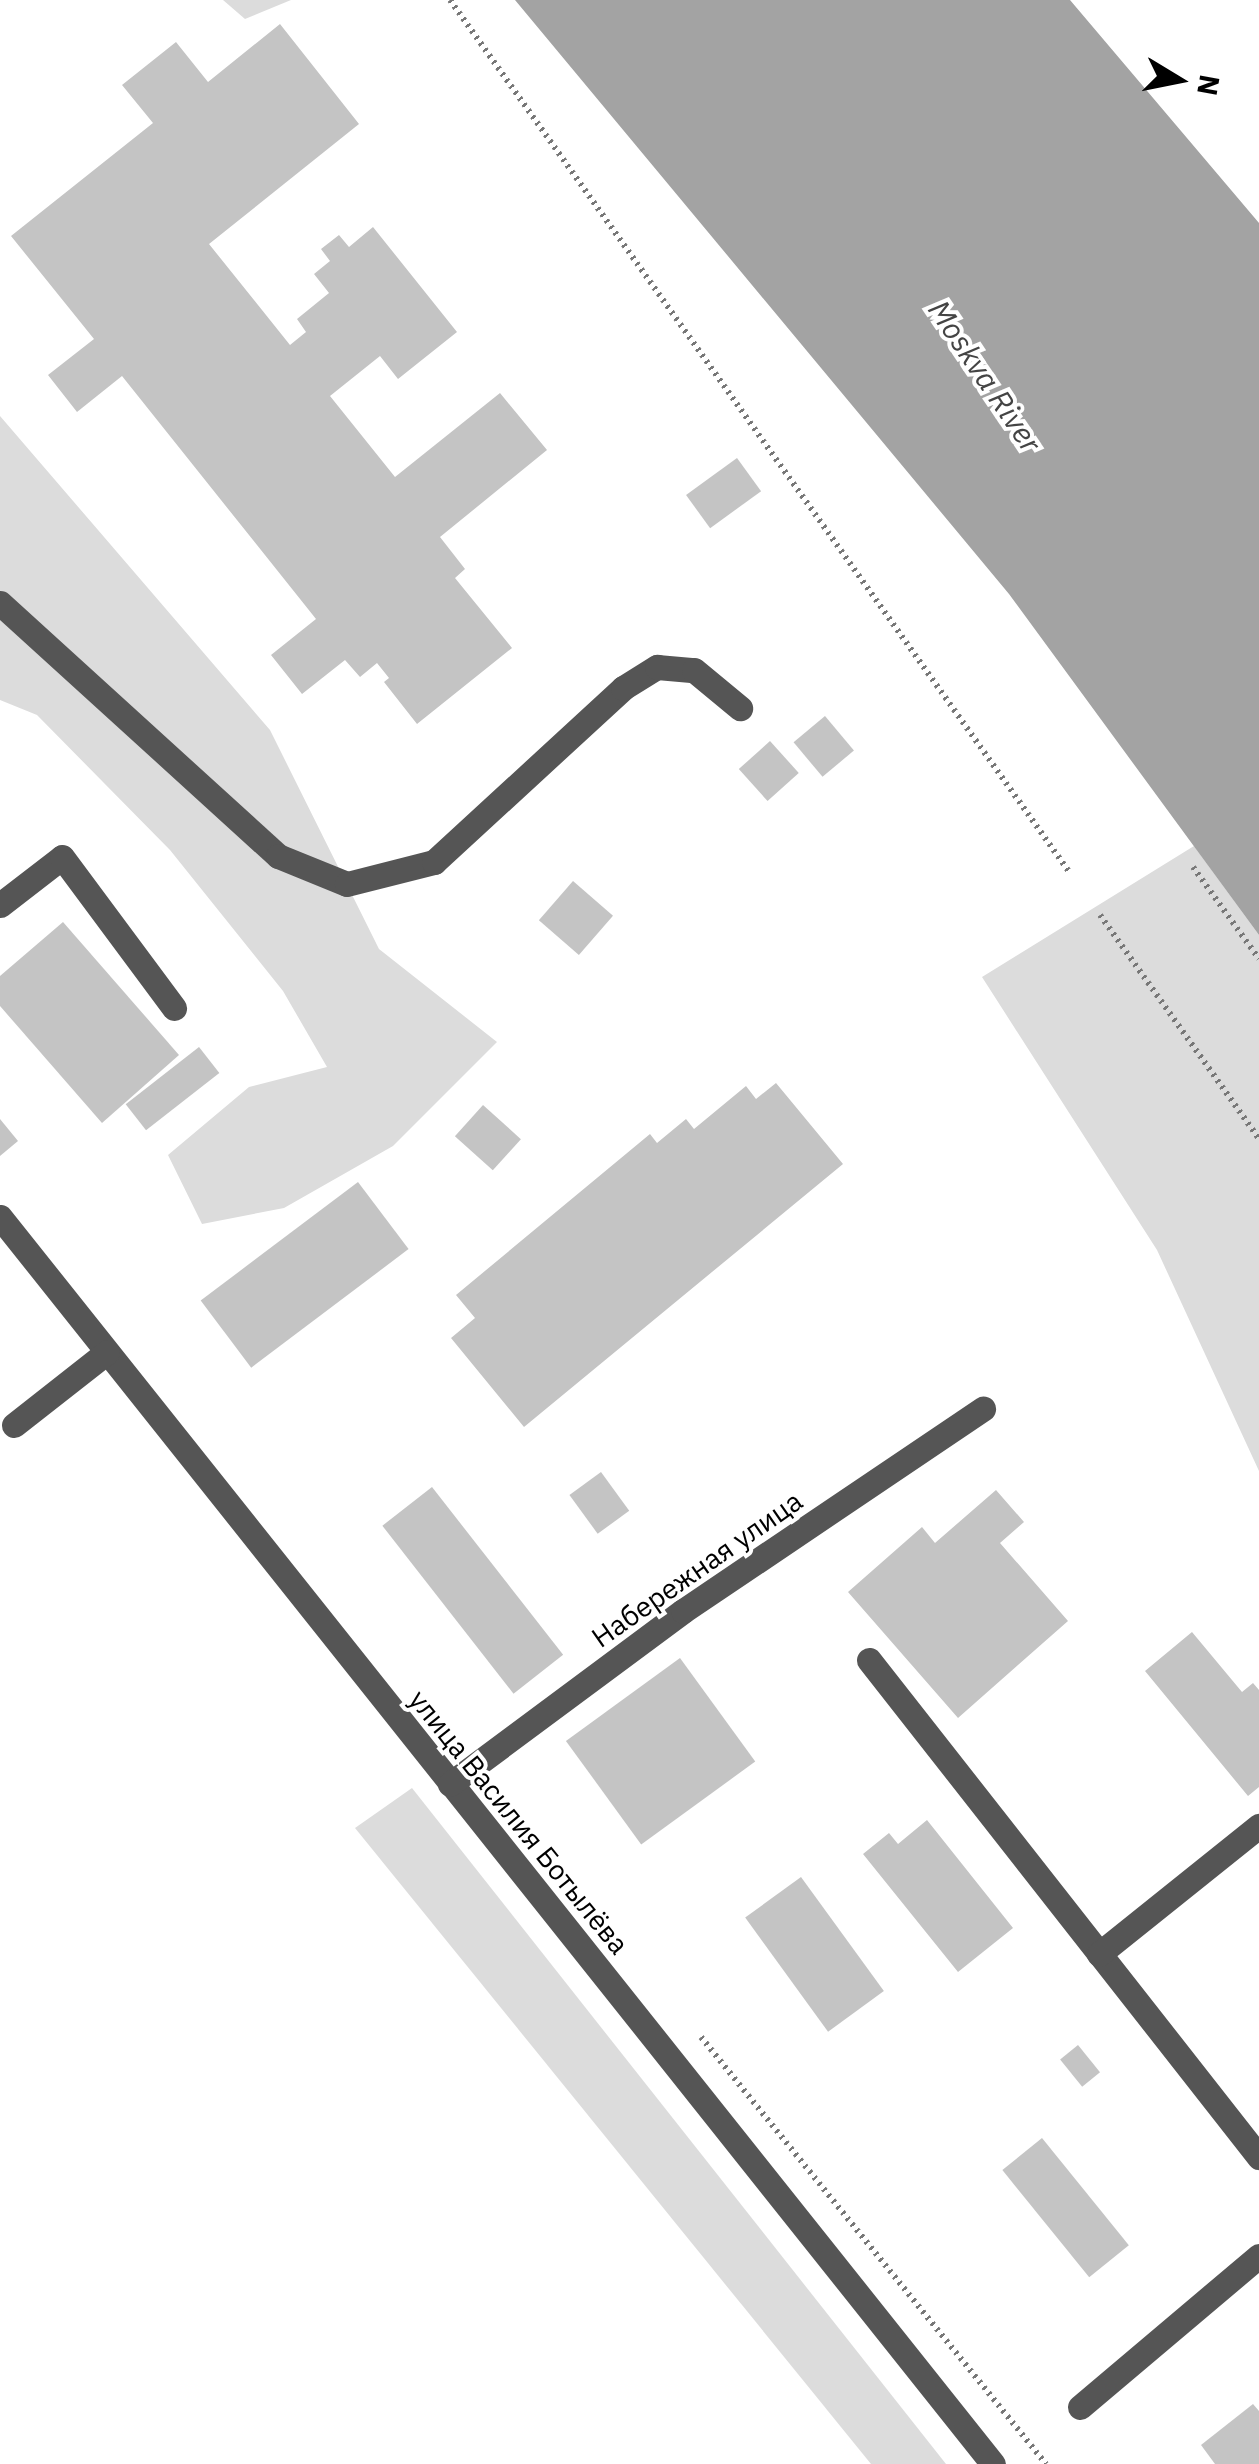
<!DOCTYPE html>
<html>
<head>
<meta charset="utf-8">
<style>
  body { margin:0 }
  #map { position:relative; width:1259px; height:2464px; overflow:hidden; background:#fff; font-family:"IBM Plex Sans",sans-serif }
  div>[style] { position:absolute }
  .green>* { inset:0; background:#dcdcdc }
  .water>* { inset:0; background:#a3a3a3 }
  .building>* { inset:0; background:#c4c4c4; transform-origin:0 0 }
  .path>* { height:6px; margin-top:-3px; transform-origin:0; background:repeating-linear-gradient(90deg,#777 0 2.5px,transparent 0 7.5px) }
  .minor>* { height:25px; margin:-12.5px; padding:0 12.5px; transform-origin:12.5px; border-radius:12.5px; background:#555 }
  span { translate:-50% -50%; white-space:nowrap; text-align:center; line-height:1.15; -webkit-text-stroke:8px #fff; paint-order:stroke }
  .street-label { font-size:28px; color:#000 }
  .water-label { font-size:30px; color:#444; font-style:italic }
  .north { position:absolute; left:1129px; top:30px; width:100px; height:100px; -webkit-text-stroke:8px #fff; paint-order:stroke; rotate:100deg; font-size:28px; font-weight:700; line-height:40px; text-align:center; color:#000 }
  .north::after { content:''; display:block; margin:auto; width:35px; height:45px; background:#000; clip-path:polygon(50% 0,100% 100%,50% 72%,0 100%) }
</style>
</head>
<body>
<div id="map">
  <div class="green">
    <i style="clip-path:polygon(223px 0,291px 0,245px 19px)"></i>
    <i style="clip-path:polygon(0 416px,270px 730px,379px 949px,497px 1042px,393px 1146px,284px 1208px,202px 1224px,168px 1155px,249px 1087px,327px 1067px,283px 991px,170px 850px,37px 715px,0 700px)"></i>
    <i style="clip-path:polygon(1194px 846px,1259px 935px,1259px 1471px,1157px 1250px,982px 977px)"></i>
    <i style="clip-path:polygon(412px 1788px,946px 2464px,871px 2464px,355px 1828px)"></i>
  </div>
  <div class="water">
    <i style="clip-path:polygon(515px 0,1070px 0,1259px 223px,1259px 935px,1009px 594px)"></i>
  </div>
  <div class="building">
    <i style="clip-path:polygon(280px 24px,359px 124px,209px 244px,290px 345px,306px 332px,297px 319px,329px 293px,314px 274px,330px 261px,321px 249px,339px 235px,349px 247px,373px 227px,457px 332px,398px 379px,380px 356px,330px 396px,395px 477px,500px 393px,547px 450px,440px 537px,465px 569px,455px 578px,512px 648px,417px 724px,384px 682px,389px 678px,377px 663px,360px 677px,345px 660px,302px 694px,271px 655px,316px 619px,122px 376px,77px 412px,48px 375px,94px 339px,11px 236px,153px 123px,122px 85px,176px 42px,208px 82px)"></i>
    <i style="left:737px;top:458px;width:41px;height:63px;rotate:54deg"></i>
    <i style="left:825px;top:716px;width:45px;height:41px;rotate:50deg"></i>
    <i style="left:770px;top:741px;width:43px;height:42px;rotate:48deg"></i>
    <i style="left:573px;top:881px;width:53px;height:52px;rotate:41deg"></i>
    <i style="clip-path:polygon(63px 922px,179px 1055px,102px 1123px,0 1006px,0 976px)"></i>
    <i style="left:199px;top:1047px;width:33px;height:93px;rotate:52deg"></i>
    <i style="clip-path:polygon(776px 1083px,843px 1164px,524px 1427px,451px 1338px,475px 1318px,456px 1295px,650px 1134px,657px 1143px,686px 1119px,694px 1129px,746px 1086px,756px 1099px)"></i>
    <i style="left:483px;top:1105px;width:51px;height:42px;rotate:42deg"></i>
    <i style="clip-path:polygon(0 1119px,18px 1141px,0 1156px)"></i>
    <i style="left:358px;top:1182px;width:84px;height:197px;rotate:53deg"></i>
    <i style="left:601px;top:1472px;width:48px;height:39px;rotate:54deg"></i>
    <i style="left:432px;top:1487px;width:213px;height:63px;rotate:52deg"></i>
    <i style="clip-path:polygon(996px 1490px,1024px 1522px,1000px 1543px,1068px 1621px,958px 1718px,848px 1592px,922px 1527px,935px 1543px)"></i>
    <i style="clip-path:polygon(1192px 1632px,1242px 1692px,1253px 1683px,1259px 1690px,1259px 1787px,1248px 1796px,1145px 1671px)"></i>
    <i style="left:680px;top:1658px;width:128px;height:141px;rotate:54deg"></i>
    <i style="clip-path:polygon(927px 1820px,1013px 1928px,958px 1972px,863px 1854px,889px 1833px,898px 1844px)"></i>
    <i style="left:801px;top:1877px;width:141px;height:69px;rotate:54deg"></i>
    <i style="left:1078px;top:2045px;width:35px;height:23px;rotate:51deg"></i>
    <i style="left:1042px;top:2138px;width:138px;height:51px;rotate:51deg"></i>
    <i style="clip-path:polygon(1253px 2404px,1259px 2411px,1259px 2464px,1215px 2464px,1201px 2445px)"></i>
  </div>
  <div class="path">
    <i style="left:450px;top:0;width:1071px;rotate:54.62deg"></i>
    <i style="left:1193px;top:867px;width:113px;rotate:54.3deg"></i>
    <i style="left:1100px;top:915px;width:275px;rotate:54.6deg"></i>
    <i style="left:701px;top:2037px;width:549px;rotate:51.06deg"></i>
  </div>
  <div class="minor">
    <i style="left:0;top:603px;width:376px;rotate:42.3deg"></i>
    <i style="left:278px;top:856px;width:74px;rotate:22.1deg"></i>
    <i style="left:347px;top:884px;width:90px;rotate:-14.2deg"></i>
    <i style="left:434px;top:862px;width:257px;rotate:-42.6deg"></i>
    <i style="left:623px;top:688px;width:40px;rotate:-32deg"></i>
    <i style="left:657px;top:667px;width:37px;rotate:5deg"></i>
    <i style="left:694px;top:670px;width:60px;rotate:39.6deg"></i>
    <i style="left:0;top:905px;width:78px;rotate:-37.7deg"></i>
    <i style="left:62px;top:857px;width:188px;rotate:53.4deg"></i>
    <i style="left:0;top:1217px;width:1594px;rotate:51.47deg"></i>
    <i style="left:14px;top:1425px;width:118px;rotate:-38.1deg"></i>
    <i style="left:869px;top:1660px;width:632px;rotate:51.88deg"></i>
    <i style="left:450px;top:1784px;width:290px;rotate:-36.6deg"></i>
    <i style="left:683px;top:1611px;width:362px;rotate:-34deg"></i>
    <i style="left:1099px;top:1954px;width:205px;rotate:-38.7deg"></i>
    <i style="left:1080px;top:2407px;width:234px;rotate:-40.2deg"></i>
  </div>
  <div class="street-label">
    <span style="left:697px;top:1569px;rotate:-35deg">Набережная улица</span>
    <span style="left:519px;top:1822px;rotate:51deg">улица Василия Ботылёва</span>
  </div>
  <div class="water-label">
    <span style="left:985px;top:376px;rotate:56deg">Moskva River</span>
  </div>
  <div class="north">N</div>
</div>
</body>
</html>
